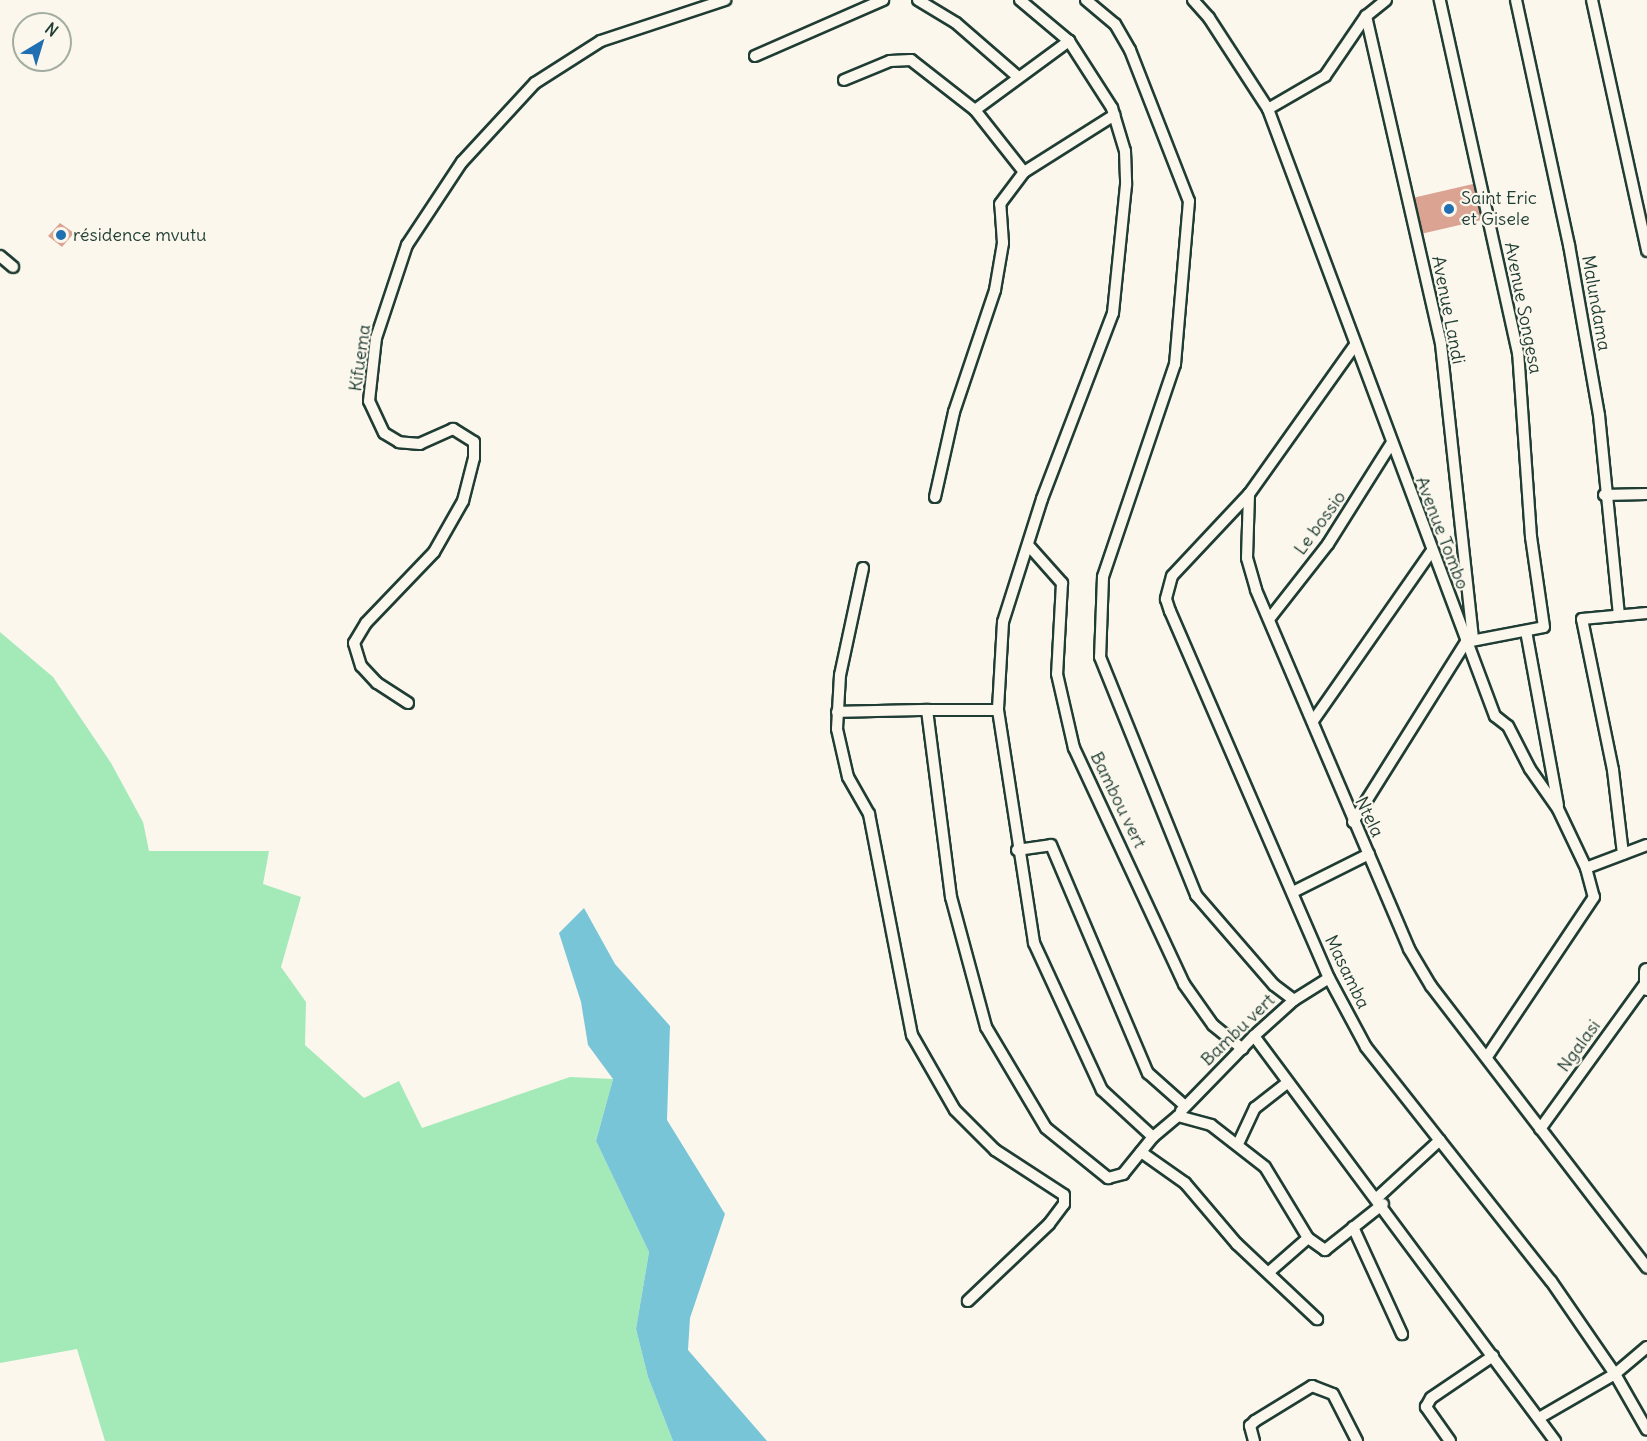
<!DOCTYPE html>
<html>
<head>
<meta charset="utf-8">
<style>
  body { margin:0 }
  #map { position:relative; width:1647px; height:1441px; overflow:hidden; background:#fbf7ec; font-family:Delius,sans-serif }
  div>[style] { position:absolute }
  .green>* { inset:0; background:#a3eab8 }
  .water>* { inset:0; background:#79c5d8 }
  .building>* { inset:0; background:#daa392; transform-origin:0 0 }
  .roads { filter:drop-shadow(2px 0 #1f3d34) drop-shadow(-2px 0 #1f3d34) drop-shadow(0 2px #1f3d34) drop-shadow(0 -2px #1f3d34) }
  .street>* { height:10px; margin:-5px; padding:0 5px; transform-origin:5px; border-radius:5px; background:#fbf7ec }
  .secondary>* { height:14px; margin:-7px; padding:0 7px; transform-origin:7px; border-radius:7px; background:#fbf7ec }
  .dots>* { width:16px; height:16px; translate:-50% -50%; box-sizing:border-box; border:3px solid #fbf7ec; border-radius:50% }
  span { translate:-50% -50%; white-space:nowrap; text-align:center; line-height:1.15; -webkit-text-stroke:4.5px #fbf7ec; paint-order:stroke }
  .poi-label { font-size:18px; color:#1f3d34 }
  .left { translate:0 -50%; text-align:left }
  .street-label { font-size:18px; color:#1f3d34 }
  .north { position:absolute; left:12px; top:12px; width:60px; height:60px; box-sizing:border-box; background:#fbf7ec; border:2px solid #a3ada2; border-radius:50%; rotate:38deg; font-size:16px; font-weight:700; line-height:24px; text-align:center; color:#1f3d34 }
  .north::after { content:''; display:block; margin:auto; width:21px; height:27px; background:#1f6fb2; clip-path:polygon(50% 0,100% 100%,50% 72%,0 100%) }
</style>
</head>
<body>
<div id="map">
  <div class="green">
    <i style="clip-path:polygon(0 632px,53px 677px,111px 763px,143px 822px,149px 851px,269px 851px,263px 884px,301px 897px,281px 967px,306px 1002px,305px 1045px,364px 1098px,399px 1081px,422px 1128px,570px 1077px,613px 1079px,596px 1141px,649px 1252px,636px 1329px,648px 1377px,673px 1441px,105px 1441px,77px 1349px,0 1363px)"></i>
  </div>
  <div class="water">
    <i style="clip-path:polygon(584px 908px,615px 964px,670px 1026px,667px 1120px,725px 1214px,690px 1318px,688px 1350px,767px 1441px,673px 1441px,648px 1377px,636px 1329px,649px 1252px,596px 1141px,613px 1079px,588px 1045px,581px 1002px,559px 933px)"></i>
  </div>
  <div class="building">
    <i style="left:1473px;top:184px;width:37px;height:60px;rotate:77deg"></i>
    <i style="clip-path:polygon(60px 223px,74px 233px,62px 247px,48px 236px)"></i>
  </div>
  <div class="roads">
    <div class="street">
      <i style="left:918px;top:0;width:44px;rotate:31.2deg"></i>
      <i style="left:956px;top:23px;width:81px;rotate:41deg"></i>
      <i style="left:1020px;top:0;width:64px;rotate:39.9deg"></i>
      <i style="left:1069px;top:41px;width:80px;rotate:57.3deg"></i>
      <i style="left:1112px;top:108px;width:45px;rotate:73.2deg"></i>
      <i style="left:1125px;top:151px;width:34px;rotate:88deg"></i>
      <i style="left:1126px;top:185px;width:129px;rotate:95.8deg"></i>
      <i style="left:1113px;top:313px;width:199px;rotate:110.9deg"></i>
      <i style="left:1042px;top:499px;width:129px;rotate:107.6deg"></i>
      <i style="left:1003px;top:622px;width:88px;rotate:93.3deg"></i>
      <i style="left:998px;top:710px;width:236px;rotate:81.2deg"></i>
      <i style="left:1034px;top:943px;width:162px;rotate:65.2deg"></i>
      <i style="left:1102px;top:1090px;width:69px;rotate:42.7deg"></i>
      <i style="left:1086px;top:0;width:38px;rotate:40deg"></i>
      <i style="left:1115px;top:24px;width:30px;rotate:60deg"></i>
      <i style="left:1130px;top:50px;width:162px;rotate:68.7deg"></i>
      <i style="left:1189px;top:201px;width:164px;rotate:94.9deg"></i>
      <i style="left:1175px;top:364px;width:225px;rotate:108.7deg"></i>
      <i style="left:1103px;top:577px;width:80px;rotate:92.1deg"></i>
      <i style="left:1100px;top:657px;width:257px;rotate:68deg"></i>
      <i style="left:1196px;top:895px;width:119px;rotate:49.1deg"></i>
      <i style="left:1274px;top:985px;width:25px;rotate:37deg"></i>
      <i style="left:1193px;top:0;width:24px;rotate:48deg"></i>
      <i style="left:1209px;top:18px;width:108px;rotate:57deg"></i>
      <i style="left:1268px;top:109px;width:648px;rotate:69.5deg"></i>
      <i style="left:1495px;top:716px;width:16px;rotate:38deg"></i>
      <i style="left:1508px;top:726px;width:48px;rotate:62.9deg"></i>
      <i style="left:1530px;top:769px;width:49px;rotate:55deg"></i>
      <i style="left:1558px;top:809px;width:65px;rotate:64.6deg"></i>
      <i style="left:1586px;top:868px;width:30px;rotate:75deg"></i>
      <i style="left:1594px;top:897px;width:192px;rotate:123.8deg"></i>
      <i style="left:1386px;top:0;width:26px;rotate:141deg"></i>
      <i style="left:1366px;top:16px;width:336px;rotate:77.1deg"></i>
      <i style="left:1441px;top:344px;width:297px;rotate:83.8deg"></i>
      <i style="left:1516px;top:0;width:251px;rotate:77.8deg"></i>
      <i style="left:1569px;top:245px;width:173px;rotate:80deg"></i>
      <i style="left:1599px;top:415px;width:201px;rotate:84.3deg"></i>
      <i style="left:1592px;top:0;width:257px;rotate:77.6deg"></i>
      <i style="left:755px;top:56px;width:140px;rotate:-23.6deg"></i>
      <i style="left:844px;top:80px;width:50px;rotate:-22.4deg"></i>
      <i style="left:890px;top:61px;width:21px;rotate:-3deg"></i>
      <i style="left:911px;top:60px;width:81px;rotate:38deg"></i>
      <i style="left:975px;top:110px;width:79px;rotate:51.7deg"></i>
      <i style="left:1268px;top:109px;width:66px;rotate:-30.1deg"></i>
      <i style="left:1325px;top:76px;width:73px;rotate:-55.7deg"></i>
      <i style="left:975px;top:110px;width:117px;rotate:-36.3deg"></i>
      <i style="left:0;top:256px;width:17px;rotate:40deg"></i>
      <i style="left:1355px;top:345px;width:183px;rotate:125.4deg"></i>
      <i style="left:1249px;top:494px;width:64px;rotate:91.8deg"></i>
      <i style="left:1247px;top:558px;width:33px;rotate:74deg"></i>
      <i style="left:1256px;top:590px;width:390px;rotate:66.9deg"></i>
      <i style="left:1409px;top:949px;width:43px;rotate:59.3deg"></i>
      <i style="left:1431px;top:986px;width:355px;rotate:52.5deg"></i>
      <i style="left:1249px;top:494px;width:112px;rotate:133.2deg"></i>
      <i style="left:1172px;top:576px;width:24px;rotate:105deg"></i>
      <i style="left:1166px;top:599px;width:13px;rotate:72deg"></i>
      <i style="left:1170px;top:611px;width:400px;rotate:66.6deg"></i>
      <i style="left:1329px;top:978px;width:78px;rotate:61.8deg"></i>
      <i style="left:1366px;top:1047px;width:298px;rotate:51.7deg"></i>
      <i style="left:1551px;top:1281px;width:113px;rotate:55.5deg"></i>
      <i style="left:1615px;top:1374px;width:64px;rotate:60.3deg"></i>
      <i style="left:1604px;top:495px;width:43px;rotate:-1.3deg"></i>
      <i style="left:935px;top:497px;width:87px;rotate:-77.4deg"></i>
      <i style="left:954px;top:412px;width:129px;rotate:-71.4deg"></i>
      <i style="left:995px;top:290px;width:48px;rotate:-80.3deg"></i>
      <i style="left:1003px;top:243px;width:39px;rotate:-94deg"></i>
      <i style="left:1000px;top:204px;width:40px;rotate:-53deg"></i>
      <i style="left:1024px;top:172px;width:107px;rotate:-32.3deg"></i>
      <i style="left:1029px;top:546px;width:50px;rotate:48.3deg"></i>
      <i style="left:1062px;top:583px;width:91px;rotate:93.1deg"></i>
      <i style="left:1057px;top:674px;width:76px;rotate:77.1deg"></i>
      <i style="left:1074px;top:748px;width:260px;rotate:65deg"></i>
      <i style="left:1184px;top:984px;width:50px;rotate:54.7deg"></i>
      <i style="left:1213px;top:1025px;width:38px;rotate:39deg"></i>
      <i style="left:863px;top:568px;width:109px;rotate:102.1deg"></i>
      <i style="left:840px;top:675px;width:54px;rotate:93.2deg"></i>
      <i style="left:837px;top:729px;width:49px;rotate:77.1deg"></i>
      <i style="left:848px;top:777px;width:43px;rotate:60.4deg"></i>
      <i style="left:869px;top:814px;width:225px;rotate:79deg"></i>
      <i style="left:912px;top:1035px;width:86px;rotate:60.2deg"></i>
      <i style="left:955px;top:1110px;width:57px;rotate:45deg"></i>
      <i style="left:995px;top:1150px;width:82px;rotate:33.1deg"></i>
      <i style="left:1064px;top:1195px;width:9px;rotate:90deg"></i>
      <i style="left:1064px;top:1204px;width:25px;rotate:127deg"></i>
      <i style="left:1049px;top:1224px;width:112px;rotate:136.5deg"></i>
      <i style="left:1270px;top:618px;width:94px;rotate:-51.9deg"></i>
      <i style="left:1328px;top:544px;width:118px;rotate:-57.8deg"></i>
      <i style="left:1526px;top:631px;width:177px;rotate:79.6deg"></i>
      <i style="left:408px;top:703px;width:37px;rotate:-147deg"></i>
      <i style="left:377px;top:683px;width:23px;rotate:-133deg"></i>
      <i style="left:361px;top:666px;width:24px;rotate:-107deg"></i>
      <i style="left:354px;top:643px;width:23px;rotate:-59deg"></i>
      <i style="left:366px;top:623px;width:98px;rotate:-46.2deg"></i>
      <i style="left:434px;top:552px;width:59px;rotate:-60.4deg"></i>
      <i style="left:463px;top:501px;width:44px;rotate:-75.7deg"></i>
      <i style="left:474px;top:458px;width:16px;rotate:-90deg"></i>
      <i style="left:474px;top:442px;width:25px;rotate:-148deg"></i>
      <i style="left:453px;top:429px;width:36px;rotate:156deg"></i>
      <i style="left:420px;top:444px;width:21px;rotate:-175deg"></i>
      <i style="left:399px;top:442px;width:17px;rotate:-149deg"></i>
      <i style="left:384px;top:433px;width:35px;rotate:-115deg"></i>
      <i style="left:369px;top:401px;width:63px;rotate:-83.7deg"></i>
      <i style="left:376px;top:338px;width:98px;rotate:-71.6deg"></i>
      <i style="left:407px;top:245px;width:100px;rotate:-56.5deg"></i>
      <i style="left:462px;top:162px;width:108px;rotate:-47.3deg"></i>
      <i style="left:535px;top:83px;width:78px;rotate:-32.5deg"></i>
      <i style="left:601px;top:41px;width:131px;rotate:-18.3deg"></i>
      <i style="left:998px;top:710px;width:71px;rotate:180deg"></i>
      <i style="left:927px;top:710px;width:189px;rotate:82.7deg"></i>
      <i style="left:951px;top:897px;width:135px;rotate:74.9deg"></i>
      <i style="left:986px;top:1027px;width:117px;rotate:59.3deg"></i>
      <i style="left:1046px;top:1128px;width:80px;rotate:38.9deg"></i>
      <i style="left:1108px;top:1178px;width:16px;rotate:-15deg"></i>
      <i style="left:1123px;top:1174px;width:48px;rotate:-51deg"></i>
      <i style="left:1153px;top:1137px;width:33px;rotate:-40deg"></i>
      <i style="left:1178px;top:1116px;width:34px;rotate:15deg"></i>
      <i style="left:1211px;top:1125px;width:68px;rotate:37.9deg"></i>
      <i style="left:1265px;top:1167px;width:83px;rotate:58.8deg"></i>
      <i style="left:1308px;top:1238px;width:52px;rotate:138.9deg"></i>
      <i style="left:837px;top:712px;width:90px;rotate:-1.3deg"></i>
      <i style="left:1313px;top:721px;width:206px;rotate:-55.1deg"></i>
      <i style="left:1353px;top:822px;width:213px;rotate:-57.9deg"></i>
      <i style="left:1466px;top:642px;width:79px;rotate:-10.9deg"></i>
      <i style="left:1544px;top:627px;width:91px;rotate:-98.2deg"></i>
      <i style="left:1531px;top:537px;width:184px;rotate:-94deg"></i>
      <i style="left:1518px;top:353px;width:362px;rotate:-102.5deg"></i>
      <i style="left:1017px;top:850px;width:34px;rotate:-8deg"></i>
      <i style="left:1051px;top:845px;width:248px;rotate:67deg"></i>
      <i style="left:1148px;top:1073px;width:48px;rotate:41.6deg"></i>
      <i style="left:1623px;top:854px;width:85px;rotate:-96.8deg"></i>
      <i style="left:1613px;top:770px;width:154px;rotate:-101.6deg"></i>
      <i style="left:1582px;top:619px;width:65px;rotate:-5.3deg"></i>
      <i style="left:1586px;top:868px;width:65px;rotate:-20.7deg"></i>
      <i style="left:1293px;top:892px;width:85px;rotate:-26.6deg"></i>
      <i style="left:1254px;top:1036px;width:505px;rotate:53.38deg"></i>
      <i style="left:1181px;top:1111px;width:105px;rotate:-45.8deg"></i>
      <i style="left:1254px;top:1036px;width:54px;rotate:-42deg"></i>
      <i style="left:1294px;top:1000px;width:41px;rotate:-32.2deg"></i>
      <i style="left:1540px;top:1129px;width:179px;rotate:-54.1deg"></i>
      <i style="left:1238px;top:1144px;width:40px;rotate:-65deg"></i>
      <i style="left:1255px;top:1108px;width:41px;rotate:-38deg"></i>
      <i style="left:1141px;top:1152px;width:54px;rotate:35.2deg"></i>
      <i style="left:1185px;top:1183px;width:80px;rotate:49.6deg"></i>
      <i style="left:1237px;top:1244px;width:110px;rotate:43.2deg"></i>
      <i style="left:1378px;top:1197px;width:84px;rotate:-42.6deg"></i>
      <i style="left:1353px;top:1227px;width:118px;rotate:65.4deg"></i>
      <i style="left:1308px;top:1238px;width:21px;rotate:35deg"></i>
      <i style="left:1325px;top:1250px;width:74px;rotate:-38.4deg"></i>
      <i style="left:1539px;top:1418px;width:88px;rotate:-30.1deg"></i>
      <i style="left:1615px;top:1374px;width:42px;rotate:-40.2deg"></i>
      <i style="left:1254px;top:1441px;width:16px;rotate:-105deg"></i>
      <i style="left:1250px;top:1426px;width:7px;rotate:-45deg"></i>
      <i style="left:1255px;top:1421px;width:67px;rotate:-31.6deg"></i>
      <i style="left:1312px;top:1386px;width:22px;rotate:21deg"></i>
      <i style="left:1333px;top:1394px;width:53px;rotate:62.9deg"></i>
      <i style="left:1450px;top:1441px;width:42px;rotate:-125.2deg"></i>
      <i style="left:1426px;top:1407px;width:10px;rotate:-61deg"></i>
      <i style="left:1431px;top:1398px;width:75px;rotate:-34.1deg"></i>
    </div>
    <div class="secondary">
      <i style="left:1647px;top:971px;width:17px;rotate:90deg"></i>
    </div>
  </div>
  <div class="dots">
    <i style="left:1449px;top:209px;background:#1f6fb2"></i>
    <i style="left:61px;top:235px;background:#1f6fb2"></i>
  </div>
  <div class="poi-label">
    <span class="left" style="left:1461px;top:209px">Saint Eric<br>et Gisele</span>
    <span class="left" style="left:73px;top:235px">résidence mvutu</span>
  </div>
  <div class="street-label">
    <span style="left:1596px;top:303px;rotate:80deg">Malundama</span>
    <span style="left:1523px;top:308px;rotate:79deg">Avenue Songesa</span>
    <span style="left:1448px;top:310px;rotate:79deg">Avenue Landi</span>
    <span style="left:360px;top:358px;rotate:-82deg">Kifuema</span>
    <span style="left:1320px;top:523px;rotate:-54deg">Le bossio</span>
    <span style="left:1442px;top:533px;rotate:69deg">Avenue Tombo</span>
    <span style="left:1118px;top:800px;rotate:64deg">Bambou vert</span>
    <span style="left:1369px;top:817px;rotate:64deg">Ntela</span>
    <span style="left:1347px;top:972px;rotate:64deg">Masamba</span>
    <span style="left:1238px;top:1030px;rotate:-44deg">Bambu vert</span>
    <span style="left:1579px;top:1046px;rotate:-54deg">Ngalasi</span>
  </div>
  <div class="north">N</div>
</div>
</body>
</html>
